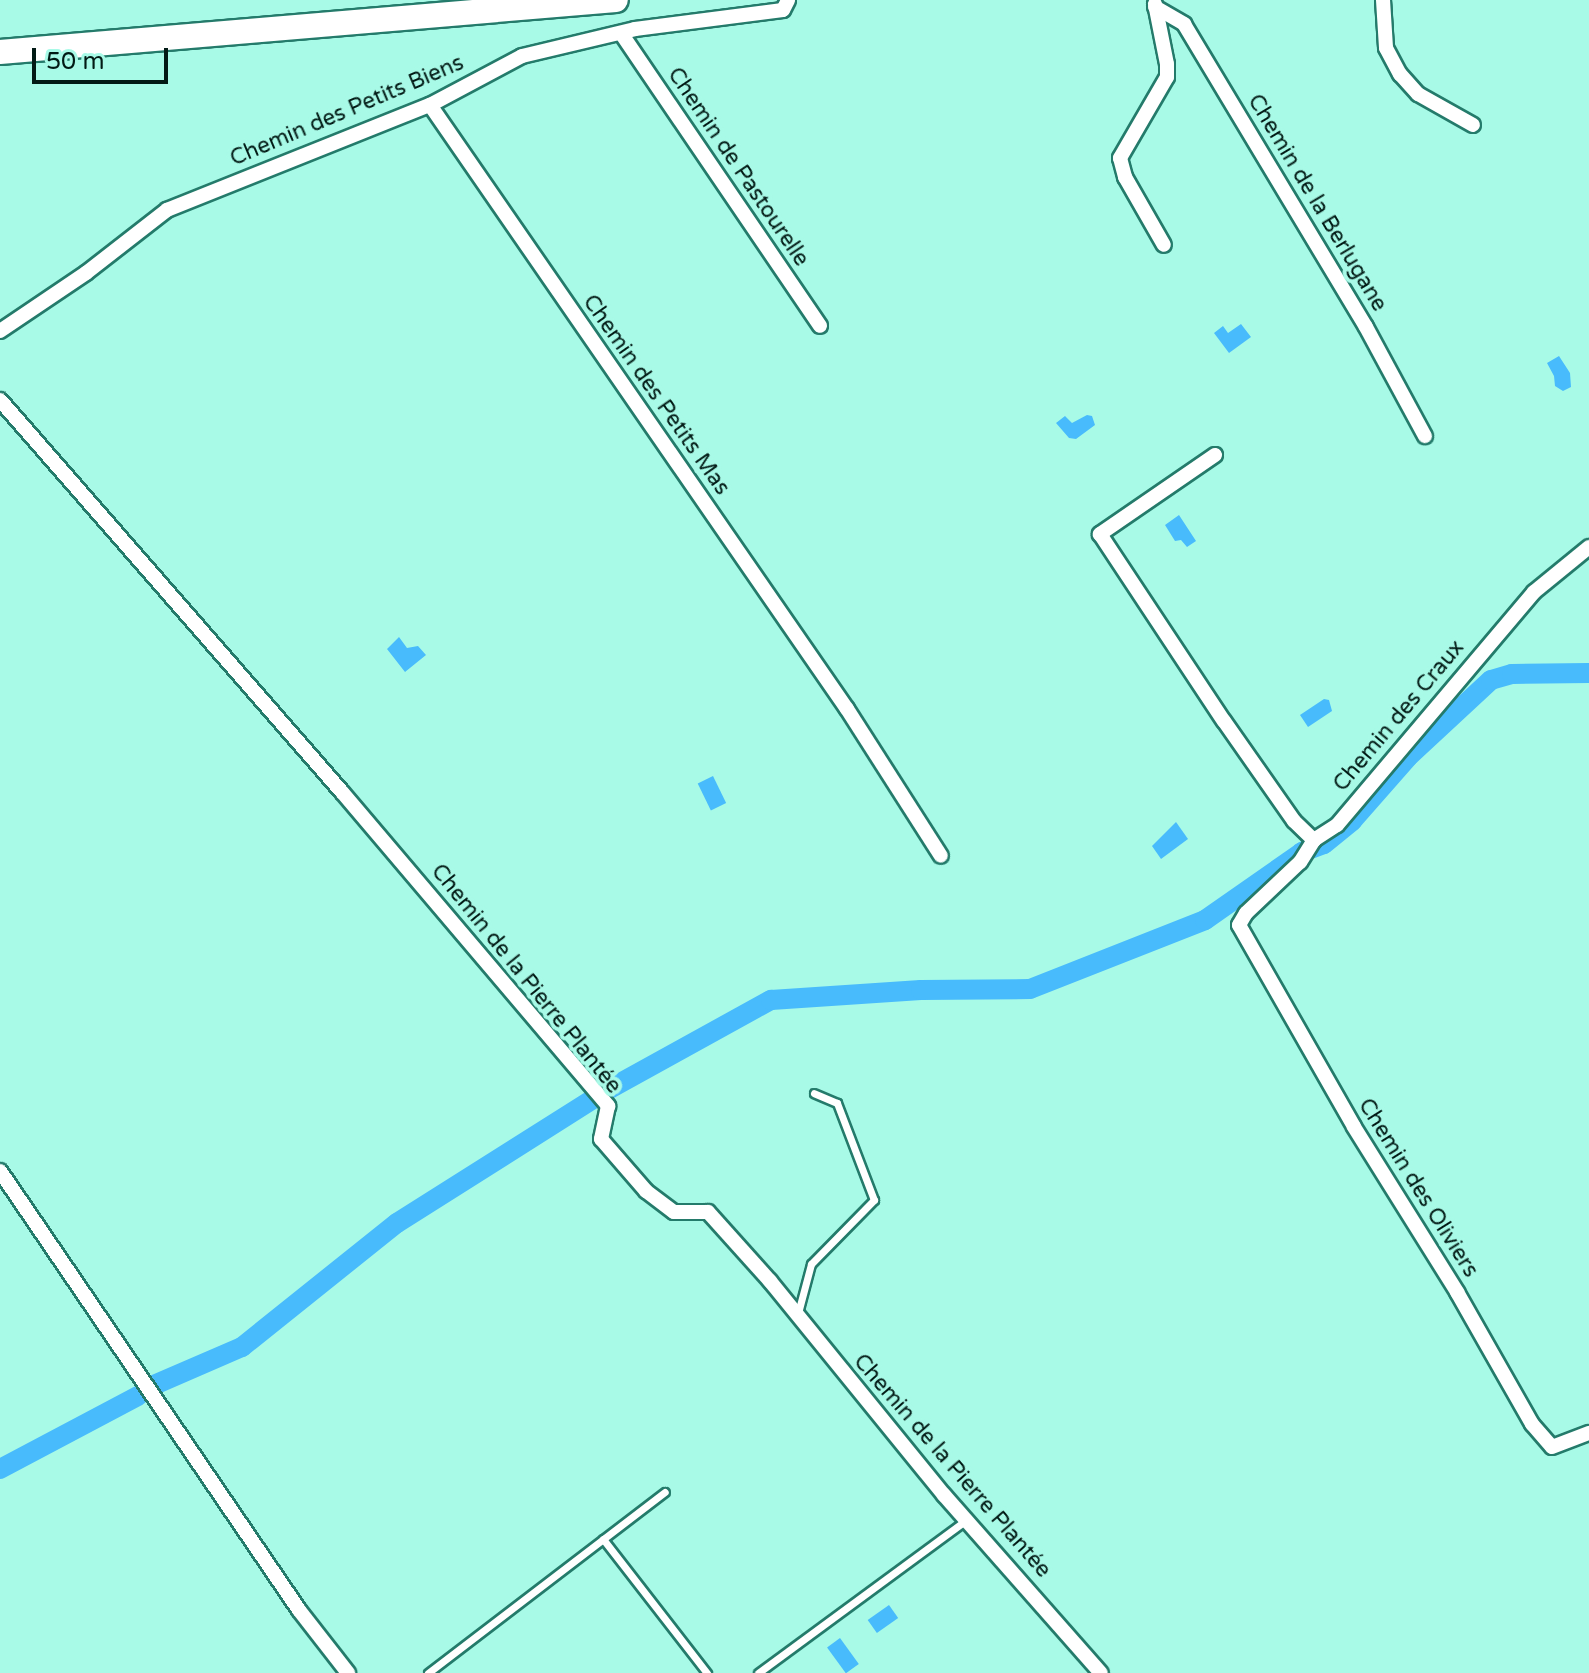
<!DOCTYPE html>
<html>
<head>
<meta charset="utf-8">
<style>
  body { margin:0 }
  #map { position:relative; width:1589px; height:1673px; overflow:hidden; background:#a8fae7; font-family:"Varela Round",sans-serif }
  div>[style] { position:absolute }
  .water>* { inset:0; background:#48bbfc; transform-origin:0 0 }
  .canal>* { height:20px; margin:-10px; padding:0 10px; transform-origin:10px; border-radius:10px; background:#48bbfc }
  .roads { filter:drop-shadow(2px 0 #247b6b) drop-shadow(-2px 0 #247b6b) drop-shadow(0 2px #247b6b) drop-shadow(0 -2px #247b6b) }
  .lane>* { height:7px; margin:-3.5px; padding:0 3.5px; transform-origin:3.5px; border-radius:3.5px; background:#fff }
  .street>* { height:14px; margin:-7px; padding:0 7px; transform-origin:7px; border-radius:7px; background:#fff }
  .primary>* { height:24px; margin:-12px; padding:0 12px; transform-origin:12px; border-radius:12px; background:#fff }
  span { translate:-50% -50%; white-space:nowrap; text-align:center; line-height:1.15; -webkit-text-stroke:8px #a8fae7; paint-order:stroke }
  .street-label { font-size:22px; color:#021a15 }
  .scale { position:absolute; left:32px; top:48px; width:136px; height:36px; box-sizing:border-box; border:4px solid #021a15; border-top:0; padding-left:10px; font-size:24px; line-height:28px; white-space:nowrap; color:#021a15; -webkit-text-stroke:6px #a8fae7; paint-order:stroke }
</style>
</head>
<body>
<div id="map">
  <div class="water">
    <i style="clip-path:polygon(1241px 324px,1251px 337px,1229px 353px,1214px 333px,1223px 326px,1228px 333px)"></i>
    <i style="clip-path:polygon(1559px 356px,1570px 373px,1571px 387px,1563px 391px,1555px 386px,1554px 376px,1547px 363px)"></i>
    <i style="clip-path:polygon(1087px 415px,1092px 416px,1095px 425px,1076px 439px,1069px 438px,1056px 423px,1065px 416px,1072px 423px)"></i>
    <i style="clip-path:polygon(1179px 515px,1196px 541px,1187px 547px,1181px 540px,1175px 541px,1165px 525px)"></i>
    <i style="clip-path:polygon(399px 637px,407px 648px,418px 646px,426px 655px,405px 672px,387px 649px)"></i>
    <i style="clip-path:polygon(1324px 699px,1329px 700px,1332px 711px,1308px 727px,1300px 715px)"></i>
    <i style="left:713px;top:776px;width:30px;height:17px;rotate:64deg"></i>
    <i style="clip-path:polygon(1176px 822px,1188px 839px,1161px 859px,1152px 846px)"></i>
    <i style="left:889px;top:1605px;width:16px;height:26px;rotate:55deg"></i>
    <i style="left:840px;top:1638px;width:32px;height:16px;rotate:54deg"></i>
  </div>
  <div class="canal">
    <i style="left:604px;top:1092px;width:191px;rotate:-28.9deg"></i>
    <i style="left:771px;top:1000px;width:150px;rotate:-3.8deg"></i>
    <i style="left:921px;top:990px;width:109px;rotate:-0.5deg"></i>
    <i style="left:1030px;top:989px;width:188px;rotate:-21.5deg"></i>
    <i style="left:1205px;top:920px;width:118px;rotate:-35deg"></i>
    <i style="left:1302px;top:852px;width:23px;rotate:-20deg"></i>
    <i style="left:1324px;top:844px;width:36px;rotate:-39deg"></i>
    <i style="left:1352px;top:821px;width:85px;rotate:-48.8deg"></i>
    <i style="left:1408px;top:757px;width:113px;rotate:-42.9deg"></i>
    <i style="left:1491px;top:680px;width:22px;rotate:-16deg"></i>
    <i style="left:1512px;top:674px;width:77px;rotate:-0.7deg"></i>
    <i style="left:154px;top:1385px;width:96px;rotate:-23.4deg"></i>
    <i style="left:242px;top:1347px;width:198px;rotate:-38.7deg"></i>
    <i style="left:397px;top:1223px;width:236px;rotate:-32.3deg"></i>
    <i style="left:0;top:1469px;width:156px;rotate:-27.9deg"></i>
  </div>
  <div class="roads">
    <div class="lane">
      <i style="left:798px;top:1313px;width:51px;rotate:-75.1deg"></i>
      <i style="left:811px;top:1264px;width:90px;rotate:-45.5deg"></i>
      <i style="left:874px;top:1200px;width:104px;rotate:-110.9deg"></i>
      <i style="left:837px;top:1103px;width:25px;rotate:-157deg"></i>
      <i style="left:603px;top:1539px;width:170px;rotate:52.2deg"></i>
      <i style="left:428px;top:1673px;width:298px;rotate:-37.4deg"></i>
      <i style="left:758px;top:1673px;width:258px;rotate:-36.3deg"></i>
    </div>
    <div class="street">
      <i style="left:1383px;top:0;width:48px;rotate:86.4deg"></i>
      <i style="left:1386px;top:48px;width:30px;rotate:62deg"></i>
      <i style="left:1400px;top:74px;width:27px;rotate:48deg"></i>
      <i style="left:1418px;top:94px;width:63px;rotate:29.4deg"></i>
      <i style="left:1155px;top:4px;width:61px;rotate:78.7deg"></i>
      <i style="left:1167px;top:64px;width:13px;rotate:90deg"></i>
      <i style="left:1167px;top:77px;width:94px;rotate:120.1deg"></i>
      <i style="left:1120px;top:158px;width:20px;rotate:75deg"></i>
      <i style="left:1125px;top:177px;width:78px;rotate:60.2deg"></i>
      <i style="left:1155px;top:7px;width:34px;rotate:30deg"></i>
      <i style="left:1184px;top:24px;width:353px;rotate:59deg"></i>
      <i style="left:1366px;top:327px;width:124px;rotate:61.6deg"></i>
      <i style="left:621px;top:33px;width:354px;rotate:55.8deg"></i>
      <i style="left:430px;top:105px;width:734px;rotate:55.38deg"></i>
      <i style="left:847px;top:709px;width:174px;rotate:57.4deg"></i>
      <i style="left:0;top:331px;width:104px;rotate:-34deg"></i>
      <i style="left:86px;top:273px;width:103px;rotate:-37.9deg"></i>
      <i style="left:167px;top:210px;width:283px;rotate:-21.8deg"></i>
      <i style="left:430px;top:105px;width:104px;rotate:-28deg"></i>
      <i style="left:522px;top:56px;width:116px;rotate:-13.4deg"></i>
      <i style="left:635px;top:29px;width:149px;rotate:-7.3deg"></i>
      <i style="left:783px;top:10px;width:11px;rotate:-63deg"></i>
      <i style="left:0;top:400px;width:520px;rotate:48.9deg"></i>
      <i style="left:342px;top:792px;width:412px;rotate:49.7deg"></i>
      <i style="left:608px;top:1106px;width:34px;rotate:102deg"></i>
      <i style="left:601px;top:1139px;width:69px;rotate:49.1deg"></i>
      <i style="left:646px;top:1191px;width:35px;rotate:37deg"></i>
      <i style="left:674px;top:1212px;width:34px"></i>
      <i style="left:708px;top:1212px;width:93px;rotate:48.1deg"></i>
      <i style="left:770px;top:1281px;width:276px;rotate:50.9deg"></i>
      <i style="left:944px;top:1495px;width:237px;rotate:48.6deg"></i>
      <i style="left:1215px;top:455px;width:140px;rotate:145.5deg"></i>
      <i style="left:1100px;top:534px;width:224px;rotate:56.5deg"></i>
      <i style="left:1224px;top:721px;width:122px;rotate:55deg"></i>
      <i style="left:1294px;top:821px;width:28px;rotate:44deg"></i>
      <i style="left:1589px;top:547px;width:71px;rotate:140.7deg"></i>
      <i style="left:1534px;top:592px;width:305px;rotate:130.2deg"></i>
      <i style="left:1337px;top:825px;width:27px;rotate:147deg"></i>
      <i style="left:1314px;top:840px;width:26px;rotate:122deg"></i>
      <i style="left:1300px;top:862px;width:74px;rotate:136.6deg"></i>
      <i style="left:1246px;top:913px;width:14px;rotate:120deg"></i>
      <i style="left:1239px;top:925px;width:232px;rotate:60.3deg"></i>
      <i style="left:1354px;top:1127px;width:195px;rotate:58deg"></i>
      <i style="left:1457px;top:1292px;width:152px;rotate:60.4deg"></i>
      <i style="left:1532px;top:1424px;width:30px;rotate:49deg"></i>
      <i style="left:1552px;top:1447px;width:40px;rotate:-21deg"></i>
      <i style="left:0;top:1171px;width:531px;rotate:55.74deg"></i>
      <i style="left:299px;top:1610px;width:80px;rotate:52.1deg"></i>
    </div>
    <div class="primary">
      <i style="left:0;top:52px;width:618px;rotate:-4.83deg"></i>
    </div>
  </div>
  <div class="street-label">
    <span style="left:347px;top:111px;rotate:-23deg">Chemin des Petits Biens</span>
    <span style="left:738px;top:167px;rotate:56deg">Chemin de Pastourelle</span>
    <span style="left:1317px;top:203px;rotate:59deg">Chemin de la Berlugane</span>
    <span style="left:656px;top:395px;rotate:55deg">Chemin des Petits Mas</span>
    <span style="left:1399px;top:716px;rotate:-50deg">Chemin des Craux</span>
    <span style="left:526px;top:979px;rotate:51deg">Chemin de la Pierre Plantée</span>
    <span style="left:1418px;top:1188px;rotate:58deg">Chemin des Oliviers</span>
    <span style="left:952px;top:1466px;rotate:49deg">Chemin de la Pierre Plantée</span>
  </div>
  <div class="scale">50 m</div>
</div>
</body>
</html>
